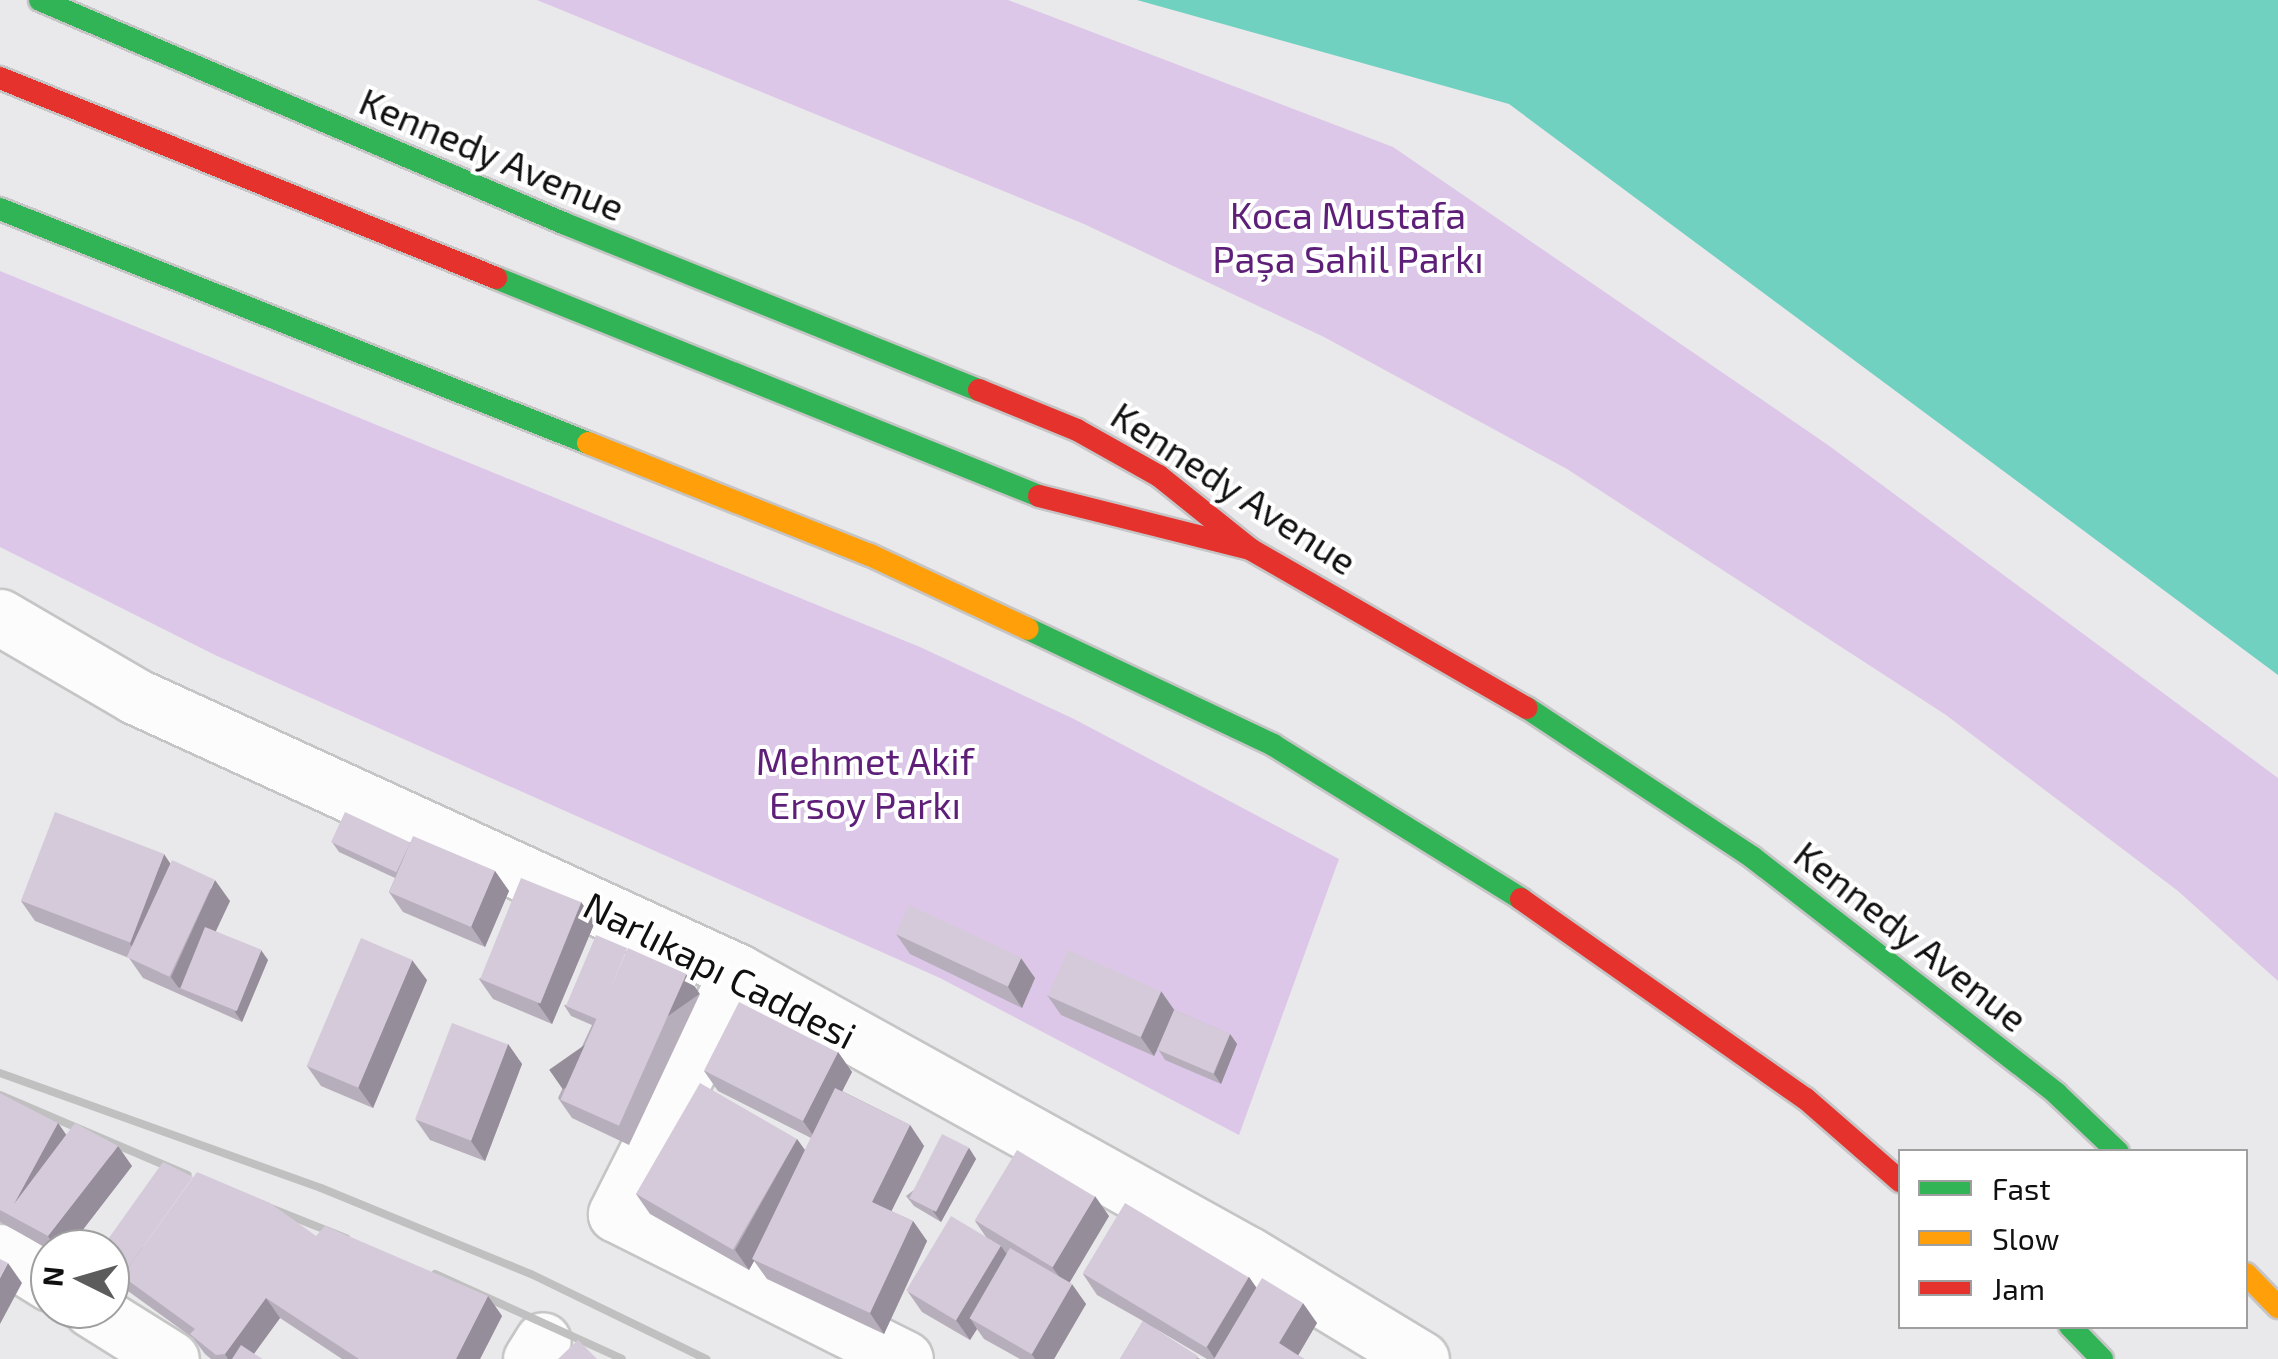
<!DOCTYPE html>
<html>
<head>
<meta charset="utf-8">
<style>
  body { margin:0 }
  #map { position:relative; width:2278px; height:1359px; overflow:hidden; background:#e9e8ea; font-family:"Exo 2",sans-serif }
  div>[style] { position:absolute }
  .green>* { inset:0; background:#ddc7e9 }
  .water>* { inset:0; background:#71d1c1 }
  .roads { filter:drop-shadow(2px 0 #c6c5c6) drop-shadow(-2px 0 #c6c5c6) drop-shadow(0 2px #c6c5c6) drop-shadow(0 -2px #c6c5c6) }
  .street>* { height:55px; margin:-27.5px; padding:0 27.5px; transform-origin:27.5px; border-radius:27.5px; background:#fcfcfc }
  .fast>* { height:22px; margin:-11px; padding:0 11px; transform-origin:11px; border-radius:11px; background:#30b455 }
  .slow>* { height:22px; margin:-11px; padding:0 11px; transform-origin:11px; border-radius:11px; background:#ff9f0a }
  .jam>* { height:22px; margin:-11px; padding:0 11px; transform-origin:11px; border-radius:11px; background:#e5322d }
  .rail>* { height:8px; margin:-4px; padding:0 4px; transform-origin:4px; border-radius:4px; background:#c0c0c0 }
  .wall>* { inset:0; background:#b7aebb }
  .shaded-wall>* { inset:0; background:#958d99; transform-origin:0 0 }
  .building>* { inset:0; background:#d5cada; transform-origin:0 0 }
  span { translate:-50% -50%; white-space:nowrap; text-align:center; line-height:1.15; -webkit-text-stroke:8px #fff; paint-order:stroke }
  .street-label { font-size:38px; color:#111011 }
  .park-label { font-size:38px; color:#5e1f79 }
  .legend { position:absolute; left:1898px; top:1149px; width:350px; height:180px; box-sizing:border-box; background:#fff; border:2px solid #a09fa0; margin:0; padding:12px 18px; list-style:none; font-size:30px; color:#111011 }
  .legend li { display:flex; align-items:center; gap:20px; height:50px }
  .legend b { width:50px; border:2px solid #a09fa0 }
  .north { position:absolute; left:30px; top:1229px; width:100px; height:100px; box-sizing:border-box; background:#fff; border:2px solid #a09fa0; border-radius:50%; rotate:275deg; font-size:28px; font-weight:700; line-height:40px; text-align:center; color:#111011 }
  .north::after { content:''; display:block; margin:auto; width:35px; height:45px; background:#5d5c5d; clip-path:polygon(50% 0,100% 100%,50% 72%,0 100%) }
</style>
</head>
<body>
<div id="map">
  <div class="green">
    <i style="clip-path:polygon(537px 0,1008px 0,1393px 147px,1828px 445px,2278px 778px,2278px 981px,2178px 891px,1946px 715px,1567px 469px,1324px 337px,1084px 224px)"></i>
    <i style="clip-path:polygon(0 271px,920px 647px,1074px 719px,1339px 859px,1239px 1135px,940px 978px,215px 655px,0 547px)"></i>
  </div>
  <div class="water">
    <i style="clip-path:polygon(1137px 0,2278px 0,2278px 675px,1509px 104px)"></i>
  </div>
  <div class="roads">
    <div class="street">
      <i style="left:0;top:617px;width:156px;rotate:30.3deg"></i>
      <i style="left:135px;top:696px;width:663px;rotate:24.59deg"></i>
      <i style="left:738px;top:972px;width:584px;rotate:28.98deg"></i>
      <i style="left:1249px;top:1255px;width:201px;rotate:31.2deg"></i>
      <i style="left:738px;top:972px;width:271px;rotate:116.8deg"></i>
      <i style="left:616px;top:1214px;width:323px;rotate:26.6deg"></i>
      <i style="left:0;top:1252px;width:59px;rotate:31.8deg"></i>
      <i style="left:91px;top:1309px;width:94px;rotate:32deg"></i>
      <i style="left:531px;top:1359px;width:22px;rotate:-58deg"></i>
    </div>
    <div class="fast">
      <i style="left:40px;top:0;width:569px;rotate:23.09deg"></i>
      <i style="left:563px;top:223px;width:448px;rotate:21.9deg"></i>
      <i style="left:0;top:209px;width:633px;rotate:21.7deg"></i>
      <i style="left:496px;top:278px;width:585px;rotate:21.87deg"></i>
      <i style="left:1028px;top:629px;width:271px;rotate:25.3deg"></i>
      <i style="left:1273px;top:745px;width:292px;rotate:31.8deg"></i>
      <i style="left:1527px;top:708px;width:270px;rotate:33.5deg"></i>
      <i style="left:1752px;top:857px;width:386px;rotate:37.8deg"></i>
      <i style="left:2057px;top:1094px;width:84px;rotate:43.6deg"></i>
      <i style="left:2070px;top:1326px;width:46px;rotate:45.9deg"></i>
    </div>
    <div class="slow">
      <i style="left:588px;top:443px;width:303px;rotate:21.7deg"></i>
      <i style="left:870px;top:555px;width:174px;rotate:25.1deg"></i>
      <i style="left:2246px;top:1274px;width:46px;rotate:45.9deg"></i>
    </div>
    <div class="jam">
      <i style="left:0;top:78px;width:535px;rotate:21.96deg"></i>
      <i style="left:979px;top:390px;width:106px;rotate:22.2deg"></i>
      <i style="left:1077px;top:430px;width:94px;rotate:29.3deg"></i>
      <i style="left:1159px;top:476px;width:117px;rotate:38.7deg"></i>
      <i style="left:1039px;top:496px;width:218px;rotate:14.1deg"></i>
      <i style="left:1250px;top:549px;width:319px;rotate:29.9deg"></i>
      <i style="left:1521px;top:899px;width:348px;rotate:35.1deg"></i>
      <i style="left:1806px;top:1099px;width:125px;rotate:41.1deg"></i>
    </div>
  </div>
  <div class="rail">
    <i style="left:0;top:1073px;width:341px;rotate:19.7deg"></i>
    <i style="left:321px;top:1188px;width:227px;rotate:22.3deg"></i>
    <i style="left:531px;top:1274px;width:195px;rotate:25.9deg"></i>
    <i style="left:0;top:1095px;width:204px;rotate:23.1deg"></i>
    <i style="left:258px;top:1203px;width:95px;rotate:21.7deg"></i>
    <i style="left:435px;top:1274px;width:205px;rotate:24.4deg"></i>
  </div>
  <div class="wall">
    <i style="clip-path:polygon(332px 842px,410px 842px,495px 871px,509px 891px,485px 947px,403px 912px,389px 892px,395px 878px,339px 852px)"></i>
    <i style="clip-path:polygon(171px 864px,230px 901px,215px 931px,268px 960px,242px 1022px,143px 978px,129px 958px,35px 921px,21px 901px)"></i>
    <i style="clip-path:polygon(581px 902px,595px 922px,552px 1024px,493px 999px,479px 979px)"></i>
    <i style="clip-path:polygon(896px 934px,1035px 978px,1022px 1008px,910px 954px)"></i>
    <i style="clip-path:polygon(427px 980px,373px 1108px,321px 1086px,307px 1066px)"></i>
    <i style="clip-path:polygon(700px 994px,629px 1145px,572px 1118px,558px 1098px,592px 1025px,571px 1016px,564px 1005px)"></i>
    <i style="clip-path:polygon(1047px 995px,1174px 1010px,1230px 1034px,1237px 1044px,1221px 1084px,1165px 1060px,1158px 1049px,1154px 1056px,1061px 1015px)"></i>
    <i style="clip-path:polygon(508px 1044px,522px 1064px,485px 1161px,430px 1140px,416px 1120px)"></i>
    <i style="clip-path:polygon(838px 1052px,852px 1072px,842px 1091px,910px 1125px,924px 1146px,891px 1211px,913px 1221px,927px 1241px,884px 1334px,767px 1279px,754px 1261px,749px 1270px,650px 1214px,636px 1194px,797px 1139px,805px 1150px,811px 1138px,718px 1091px,704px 1071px)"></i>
    <i style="clip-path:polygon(0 1093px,58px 1123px,66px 1135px,132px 1166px,68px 1249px,50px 1250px,0 1222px)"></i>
    <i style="clip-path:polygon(969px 1148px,976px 1159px,941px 1222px,914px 1206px,906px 1196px)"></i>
    <i style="clip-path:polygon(1109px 1216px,1069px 1283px,1086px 1304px,1054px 1359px,1020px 1359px,984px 1339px,977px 1329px,970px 1340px,922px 1312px,908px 1292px,986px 1237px,975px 1221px)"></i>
    <i style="clip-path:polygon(316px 1236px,488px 1296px,502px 1316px,480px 1359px,342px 1359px,280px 1318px,254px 1354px,262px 1359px,211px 1359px,205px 1354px,193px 1338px,110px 1278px,110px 1249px)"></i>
    <i style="clip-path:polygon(1083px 1274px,1249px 1277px,1256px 1288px,1317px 1323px,1298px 1355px,1304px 1359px,1207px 1359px,1151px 1326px,1200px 1359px,1120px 1359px,1143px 1321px,1097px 1295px)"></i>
  </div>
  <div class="shaded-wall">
    <i style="clip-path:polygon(164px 854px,178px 875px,144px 964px,130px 944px)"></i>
    <i style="clip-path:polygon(495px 871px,509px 891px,485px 947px,471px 926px)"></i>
    <i style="clip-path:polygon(215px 880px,230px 901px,188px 991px,178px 987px,171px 977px)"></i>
    <i style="clip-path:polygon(581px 902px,595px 922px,552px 1024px,538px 1004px)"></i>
    <i style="clip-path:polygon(261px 950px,268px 960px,242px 1022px,235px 1012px)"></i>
    <i style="clip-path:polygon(1021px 958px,1035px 978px,1022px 1008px,1008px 987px)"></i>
    <i style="clip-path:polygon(412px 960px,427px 980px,373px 1108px,358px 1087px)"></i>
    <i style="left:686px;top:974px;width:24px;height:167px;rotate:55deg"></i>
    <i style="clip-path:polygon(1161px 991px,1175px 1011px,1154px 1056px,1140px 1036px)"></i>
    <i style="clip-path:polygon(1230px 1034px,1237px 1044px,1221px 1084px,1214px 1074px)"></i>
    <i style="clip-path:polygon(508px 1044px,522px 1064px,485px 1161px,471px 1141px)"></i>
    <i style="clip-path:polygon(838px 1052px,852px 1072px,817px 1141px,803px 1121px)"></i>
    <i style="clip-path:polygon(58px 1123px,72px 1143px,14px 1204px)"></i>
    <i style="clip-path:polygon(910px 1125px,924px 1146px,886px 1222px,872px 1202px)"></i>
    <i style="clip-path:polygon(797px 1139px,811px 1159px,749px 1270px,735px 1250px)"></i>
    <i style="clip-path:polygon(118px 1146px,132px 1166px,68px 1249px,56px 1249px,48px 1236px)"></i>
    <i style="clip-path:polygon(969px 1148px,976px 1159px,941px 1222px,933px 1211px)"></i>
    <i style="clip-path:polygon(1095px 1196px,1109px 1216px,1067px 1287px,1052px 1267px)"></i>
    <i style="clip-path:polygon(913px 1221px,927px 1241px,884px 1334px,870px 1313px)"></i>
    <i style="clip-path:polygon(1001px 1246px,1015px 1266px,970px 1318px,977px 1329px,970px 1340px,956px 1320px)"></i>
    <i style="clip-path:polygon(8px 1263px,22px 1283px,0 1324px,0 1278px)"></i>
    <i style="clip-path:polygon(1249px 1277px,1263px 1297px,1215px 1359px,1207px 1347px)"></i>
    <i style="clip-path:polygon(1072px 1284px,1086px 1304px,1054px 1359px,1035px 1359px,1031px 1353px)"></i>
    <i style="clip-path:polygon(488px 1296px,502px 1316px,480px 1359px,456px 1359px)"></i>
    <i style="clip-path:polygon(266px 1298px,280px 1318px,250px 1359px,228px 1359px,225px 1354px)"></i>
    <i style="clip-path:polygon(1303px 1303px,1317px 1323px,1296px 1359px,1279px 1343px)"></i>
  </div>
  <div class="building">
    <i style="left:55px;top:812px;width:117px;height:95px;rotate:21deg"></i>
    <i style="left:345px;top:812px;width:72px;height:33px;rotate:25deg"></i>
    <i style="left:413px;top:836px;width:89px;height:61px;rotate:23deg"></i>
    <i style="left:172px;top:860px;width:47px;height:107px;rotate:25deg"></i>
    <i style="left:521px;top:878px;width:65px;height:109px;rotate:22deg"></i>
    <i style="left:909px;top:905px;width:124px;height:32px;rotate:25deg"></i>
    <i style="left:205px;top:927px;width:61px;height:66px;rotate:22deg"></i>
    <i style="left:596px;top:935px;width:34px;height:77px;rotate:23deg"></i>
    <i style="left:361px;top:938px;width:56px;height:139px;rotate:23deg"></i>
    <i style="left:628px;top:948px;width:64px;height:166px;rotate:24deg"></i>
    <i style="left:1068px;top:950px;width:102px;height:50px;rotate:24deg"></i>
    <i style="left:739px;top:1002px;width:111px;height:77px;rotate:27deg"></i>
    <i style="left:1174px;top:1010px;width:61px;height:43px;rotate:23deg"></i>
    <i style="left:452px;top:1023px;width:60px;height:103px;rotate:21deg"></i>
    <i style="left:700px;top:1083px;width:112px;height:128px;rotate:30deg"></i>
    <i style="clip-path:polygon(835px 1088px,910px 1125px,872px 1202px,913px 1221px,870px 1313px,752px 1259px)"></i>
    <i style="clip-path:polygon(0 1093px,58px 1123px,14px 1204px,75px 1123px,118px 1146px,48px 1236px,0 1210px)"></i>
    <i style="left:942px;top:1134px;width:30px;height:72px;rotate:27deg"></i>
    <i style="left:1017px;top:1150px;width:91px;height:82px;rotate:31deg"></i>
    <i style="clip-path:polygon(163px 1162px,193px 1177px,122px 1276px,129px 1286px,110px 1272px,110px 1249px,101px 1249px)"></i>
    <i style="clip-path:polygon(197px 1172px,270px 1203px,316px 1236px,325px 1226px,488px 1296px,456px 1359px,359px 1359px,266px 1298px,225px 1354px,216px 1355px,190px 1334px,195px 1329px,122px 1276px)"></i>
    <i style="left:1125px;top:1203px;width:144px;height:82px;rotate:31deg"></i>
    <i style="left:951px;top:1216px;width:58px;height:87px;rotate:31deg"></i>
    <i style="left:1010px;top:1248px;width:72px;height:81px;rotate:30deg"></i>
    <i style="clip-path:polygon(0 1259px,8px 1263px,0 1278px)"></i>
    <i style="clip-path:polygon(1262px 1278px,1303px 1303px,1279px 1343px,1304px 1359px,1214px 1359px)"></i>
    <i style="clip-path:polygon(1143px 1321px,1198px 1356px,1196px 1359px,1120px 1359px)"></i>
    <i style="clip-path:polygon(578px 1340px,597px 1359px,558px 1359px)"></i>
    <i style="clip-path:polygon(241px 1345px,262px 1359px,232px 1359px)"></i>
  </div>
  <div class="street-label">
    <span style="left:492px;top:154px;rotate:23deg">Kennedy Avenue</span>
    <span style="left:1234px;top:488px;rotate:33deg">Kennedy Avenue</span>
    <span style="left:1911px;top:936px;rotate:38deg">Kennedy Avenue</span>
    <span style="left:720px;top:970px;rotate:27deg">Narlıkapı Caddesi</span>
  </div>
  <div class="park-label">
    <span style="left:1348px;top:237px">Koca Mustafa<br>Paşa Sahil Parkı</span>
    <span style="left:865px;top:783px">Mehmet Akif<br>Ersoy Parkı</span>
  </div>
  <ul class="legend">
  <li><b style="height:12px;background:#30b455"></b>Fast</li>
  <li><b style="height:12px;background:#ff9f0a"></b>Slow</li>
  <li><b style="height:12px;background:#e5322d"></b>Jam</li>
  </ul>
  <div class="north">N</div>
</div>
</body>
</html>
